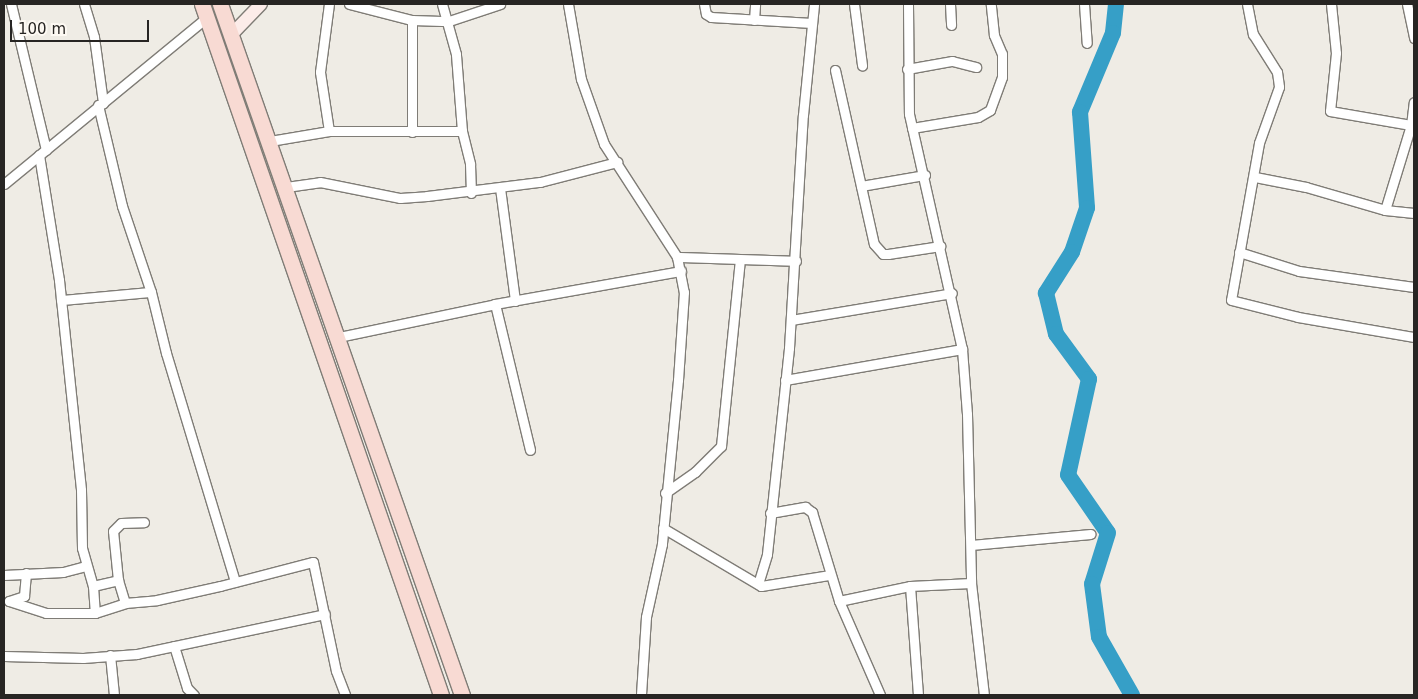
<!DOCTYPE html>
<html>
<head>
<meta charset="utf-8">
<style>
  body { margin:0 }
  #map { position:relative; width:1418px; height:699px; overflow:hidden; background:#efece5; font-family:"DejaVu Sans",sans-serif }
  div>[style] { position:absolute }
  .river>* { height:16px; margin:-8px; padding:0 8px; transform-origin:8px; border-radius:8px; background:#369fc7 }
  .roads { filter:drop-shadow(1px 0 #7f7c76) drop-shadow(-1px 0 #7f7c76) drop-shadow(0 1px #7f7c76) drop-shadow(0 -1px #7f7c76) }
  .street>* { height:9px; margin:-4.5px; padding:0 4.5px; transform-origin:4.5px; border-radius:4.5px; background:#fff }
  .secondary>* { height:12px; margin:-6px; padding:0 6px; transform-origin:6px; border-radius:6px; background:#fcece9 }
  .primary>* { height:15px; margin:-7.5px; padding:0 7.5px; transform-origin:7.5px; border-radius:7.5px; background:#f8dad3 }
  span { translate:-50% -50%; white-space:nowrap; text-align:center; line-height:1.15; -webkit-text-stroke:4px #fdf9f3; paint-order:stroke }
  .frame { position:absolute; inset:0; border:5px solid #272523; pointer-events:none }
  .scale { position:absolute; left:10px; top:20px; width:139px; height:22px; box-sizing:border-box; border:2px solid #272523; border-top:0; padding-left:6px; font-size:15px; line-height:18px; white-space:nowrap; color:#272523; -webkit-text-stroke:4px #fdf9f3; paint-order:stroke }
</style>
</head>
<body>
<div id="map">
  <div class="river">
    <i style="left:1116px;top:4px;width:29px;rotate:96deg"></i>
    <i style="left:1113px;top:33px;width:86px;rotate:112.7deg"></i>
    <i style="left:1080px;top:112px;width:96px;rotate:85.8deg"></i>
    <i style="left:1087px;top:208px;width:46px;rotate:108.8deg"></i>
    <i style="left:1072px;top:252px;width:49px;rotate:122.4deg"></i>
    <i style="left:1046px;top:293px;width:42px;rotate:76.3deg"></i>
    <i style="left:1056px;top:334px;width:56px;rotate:53.7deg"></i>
    <i style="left:1089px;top:379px;width:98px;rotate:102.3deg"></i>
    <i style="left:1068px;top:475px;width:70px;rotate:55.4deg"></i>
    <i style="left:1108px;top:533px;width:53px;rotate:107.4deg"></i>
    <i style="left:1092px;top:584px;width:53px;rotate:82.5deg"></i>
    <i style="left:1099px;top:637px;width:67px;rotate:60.4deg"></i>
  </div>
  <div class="roads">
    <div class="street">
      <i style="left:11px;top:4px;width:150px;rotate:76.5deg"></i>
      <i style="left:84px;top:4px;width:34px;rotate:73deg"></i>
      <i style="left:94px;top:37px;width:67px;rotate:82.2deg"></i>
      <i style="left:349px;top:4px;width:65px;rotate:14.3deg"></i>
      <i style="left:412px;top:20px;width:37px;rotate:2deg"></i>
      <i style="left:449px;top:21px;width:54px;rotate:-18.4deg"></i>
      <i style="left:568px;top:4px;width:76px;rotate:80.2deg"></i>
      <i style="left:581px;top:79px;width:69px;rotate:70.5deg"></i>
      <i style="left:604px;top:144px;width:135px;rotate:57.1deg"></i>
      <i style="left:677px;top:257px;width:36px;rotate:79deg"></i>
      <i style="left:684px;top:292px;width:88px;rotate:93.9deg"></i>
      <i style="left:678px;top:380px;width:165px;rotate:95.6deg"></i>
      <i style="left:662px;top:544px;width:75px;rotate:102.4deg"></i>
      <i style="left:646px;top:617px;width:78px;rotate:93.7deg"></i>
      <i style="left:704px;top:4px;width:10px;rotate:79deg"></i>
      <i style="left:706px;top:14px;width:6px;rotate:31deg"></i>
      <i style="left:711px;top:17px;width:101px;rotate:3.4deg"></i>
      <i style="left:854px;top:4px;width:62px;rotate:82.5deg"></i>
      <i style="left:908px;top:4px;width:110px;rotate:89.5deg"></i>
      <i style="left:909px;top:114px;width:241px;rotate:77.3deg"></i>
      <i style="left:962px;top:349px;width:65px;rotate:85.6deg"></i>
      <i style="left:967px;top:414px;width:169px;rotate:88.6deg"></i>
      <i style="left:971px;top:583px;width:113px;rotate:83.4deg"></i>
      <i style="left:950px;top:4px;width:21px;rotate:87deg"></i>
      <i style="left:1084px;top:4px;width:39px;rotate:86deg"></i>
      <i style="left:1247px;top:4px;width:31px;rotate:79deg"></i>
      <i style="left:1253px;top:34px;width:45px;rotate:57.7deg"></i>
      <i style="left:1277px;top:72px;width:15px;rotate:82deg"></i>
      <i style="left:1279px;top:87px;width:59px;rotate:109.7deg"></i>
      <i style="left:1259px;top:143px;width:159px;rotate:100.1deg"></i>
      <i style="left:1231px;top:300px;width:69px;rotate:14.2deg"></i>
      <i style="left:1298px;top:317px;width:118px;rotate:9.8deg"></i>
      <i style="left:1331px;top:4px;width:49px;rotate:84.2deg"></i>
      <i style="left:1336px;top:53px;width:58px;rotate:95.9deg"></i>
      <i style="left:1330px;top:111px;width:82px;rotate:9.8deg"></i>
      <i style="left:1407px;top:4px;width:35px;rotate:78deg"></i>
      <i style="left:412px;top:20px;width:112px;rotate:90deg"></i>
      <i style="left:754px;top:20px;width:16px;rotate:-86deg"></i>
      <i style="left:907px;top:69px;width:46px;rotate:-10.1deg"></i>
      <i style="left:952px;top:61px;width:25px;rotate:14deg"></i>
      <i style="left:835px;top:70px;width:178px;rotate:77.4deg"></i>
      <i style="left:874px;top:244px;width:13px;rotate:48deg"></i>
      <i style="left:883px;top:254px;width:5px"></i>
      <i style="left:888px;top:254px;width:53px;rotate:-8.7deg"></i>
      <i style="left:98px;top:105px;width:104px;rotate:76.6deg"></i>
      <i style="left:122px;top:206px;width:91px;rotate:71.4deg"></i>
      <i style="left:151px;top:292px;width:63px;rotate:76.2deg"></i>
      <i style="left:166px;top:353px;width:239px;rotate:73.2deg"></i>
      <i style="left:912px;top:128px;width:67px;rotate:-9.5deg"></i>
      <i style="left:978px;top:117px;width:14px;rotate:-30deg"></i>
      <i style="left:990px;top:110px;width:35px;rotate:-70deg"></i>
      <i style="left:1002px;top:77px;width:23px;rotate:-90deg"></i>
      <i style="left:1002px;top:54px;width:21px;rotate:-113deg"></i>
      <i style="left:994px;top:35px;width:31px;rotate:-96deg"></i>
      <i style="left:329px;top:131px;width:60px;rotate:-98.7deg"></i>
      <i style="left:320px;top:72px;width:69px;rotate:-82.5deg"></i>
      <i style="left:462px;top:131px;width:34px;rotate:76deg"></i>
      <i style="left:470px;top:164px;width:29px;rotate:88deg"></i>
      <i style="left:270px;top:141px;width:60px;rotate:-9.6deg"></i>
      <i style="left:329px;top:131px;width:133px"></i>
      <i style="left:462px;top:131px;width:77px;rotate:-94.5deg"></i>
      <i style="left:456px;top:54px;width:52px;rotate:-105.6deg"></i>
      <i style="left:39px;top:155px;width:127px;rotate:80.9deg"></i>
      <i style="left:59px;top:280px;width:211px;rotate:84deg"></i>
      <i style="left:81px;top:490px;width:58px;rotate:89deg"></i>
      <i style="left:82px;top:548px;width:40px;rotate:74deg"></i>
      <i style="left:93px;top:586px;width:27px;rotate:86deg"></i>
      <i style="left:1255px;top:177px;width:52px;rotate:11.1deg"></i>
      <i style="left:1306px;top:187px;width:82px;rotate:16.2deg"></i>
      <i style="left:1385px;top:210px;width:29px;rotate:6deg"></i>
      <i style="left:4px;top:184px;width:263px;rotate:-39.4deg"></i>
      <i style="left:861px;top:186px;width:65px;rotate:-9.8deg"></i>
      <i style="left:286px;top:187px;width:34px;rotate:-8deg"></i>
      <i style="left:320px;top:182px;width:82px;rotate:11.3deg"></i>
      <i style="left:400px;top:198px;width:27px;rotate:-4deg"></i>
      <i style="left:427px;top:196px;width:114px;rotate:-7.1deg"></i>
      <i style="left:540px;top:182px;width:80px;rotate:-14.6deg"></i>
      <i style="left:500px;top:188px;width:114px;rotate:82.4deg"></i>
      <i style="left:1385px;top:210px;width:89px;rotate:-73deg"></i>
      <i style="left:1411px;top:125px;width:23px;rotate:-83deg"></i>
      <i style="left:1239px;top:252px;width:63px;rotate:17.6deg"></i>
      <i style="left:1299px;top:271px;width:116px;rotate:7.9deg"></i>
      <i style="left:677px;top:257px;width:119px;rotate:1.9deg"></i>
      <i style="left:61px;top:300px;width:90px;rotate:-5.1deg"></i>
      <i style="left:495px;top:304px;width:150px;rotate:76.5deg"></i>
      <i style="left:791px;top:320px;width:163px;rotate:-9.5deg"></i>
      <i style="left:339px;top:337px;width:159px;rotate:-11.9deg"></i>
      <i style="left:495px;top:304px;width:189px;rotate:-10.1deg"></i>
      <i style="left:785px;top:380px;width:180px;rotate:-9.9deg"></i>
      <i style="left:665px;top:493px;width:37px;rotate:-35deg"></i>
      <i style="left:695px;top:472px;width:37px;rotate:-45deg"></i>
      <i style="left:721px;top:446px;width:187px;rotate:-84.2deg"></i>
      <i style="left:770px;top:513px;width:36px;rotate:-10deg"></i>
      <i style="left:805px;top:507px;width:9px;rotate:36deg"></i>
      <i style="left:812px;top:512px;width:93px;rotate:73.1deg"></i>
      <i style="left:839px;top:601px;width:103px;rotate:66.4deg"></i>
      <i style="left:663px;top:528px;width:114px;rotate:30.6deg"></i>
      <i style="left:761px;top:586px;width:70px;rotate:-9.1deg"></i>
      <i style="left:971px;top:545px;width:120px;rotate:-5.3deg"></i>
      <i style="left:4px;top:575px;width:59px;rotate:-2.9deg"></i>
      <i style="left:63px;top:572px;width:24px;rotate:-15deg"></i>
      <i style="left:758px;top:584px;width:31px;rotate:-73deg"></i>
      <i style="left:767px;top:554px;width:207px;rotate:-83.9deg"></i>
      <i style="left:789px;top:348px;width:233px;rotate:-86.6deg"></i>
      <i style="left:803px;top:115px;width:112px;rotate:-84.3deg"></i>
      <i style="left:93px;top:586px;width:26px;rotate:-13deg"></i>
      <i style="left:910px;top:586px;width:109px;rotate:85.8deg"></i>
      <i style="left:9px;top:601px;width:39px;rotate:18deg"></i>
      <i style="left:46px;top:613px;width:49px"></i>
      <i style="left:95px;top:613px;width:32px;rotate:-18deg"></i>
      <i style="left:125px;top:603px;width:32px;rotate:-5deg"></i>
      <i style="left:157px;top:600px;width:65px;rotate:-12.5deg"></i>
      <i style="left:220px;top:586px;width:96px;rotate:-14.5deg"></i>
      <i style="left:313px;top:562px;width:111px;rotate:78.1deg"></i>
      <i style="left:336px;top:671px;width:26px;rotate:69deg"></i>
      <i style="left:9px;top:601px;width:16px;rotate:-18deg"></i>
      <i style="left:24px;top:596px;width:23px;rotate:-85deg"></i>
      <i style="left:839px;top:601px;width:73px;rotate:-11.9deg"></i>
      <i style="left:910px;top:586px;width:61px;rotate:-2.8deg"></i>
      <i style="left:125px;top:603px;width:24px;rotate:-107deg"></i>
      <i style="left:118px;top:580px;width:49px;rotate:-95.8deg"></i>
      <i style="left:113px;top:531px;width:11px;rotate:-45deg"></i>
      <i style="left:121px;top:523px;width:23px;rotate:-2deg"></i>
      <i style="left:174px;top:646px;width:44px;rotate:72.8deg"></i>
      <i style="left:187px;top:688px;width:10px;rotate:45deg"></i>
      <i style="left:110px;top:655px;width:40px;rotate:84.3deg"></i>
      <i style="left:4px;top:656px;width:79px;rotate:1.5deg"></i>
      <i style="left:83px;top:658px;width:54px;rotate:-4.2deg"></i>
      <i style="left:137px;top:654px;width:192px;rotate:-12deg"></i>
    </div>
    <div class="secondary">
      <i style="left:231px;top:35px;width:43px;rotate:-45.9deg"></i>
    </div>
    <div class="primary">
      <i style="left:202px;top:4px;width:731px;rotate:70.92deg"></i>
      <i style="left:220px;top:4px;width:732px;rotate:70.7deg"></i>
    </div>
  </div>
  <div class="frame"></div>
  <div class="scale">100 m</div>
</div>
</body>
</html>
